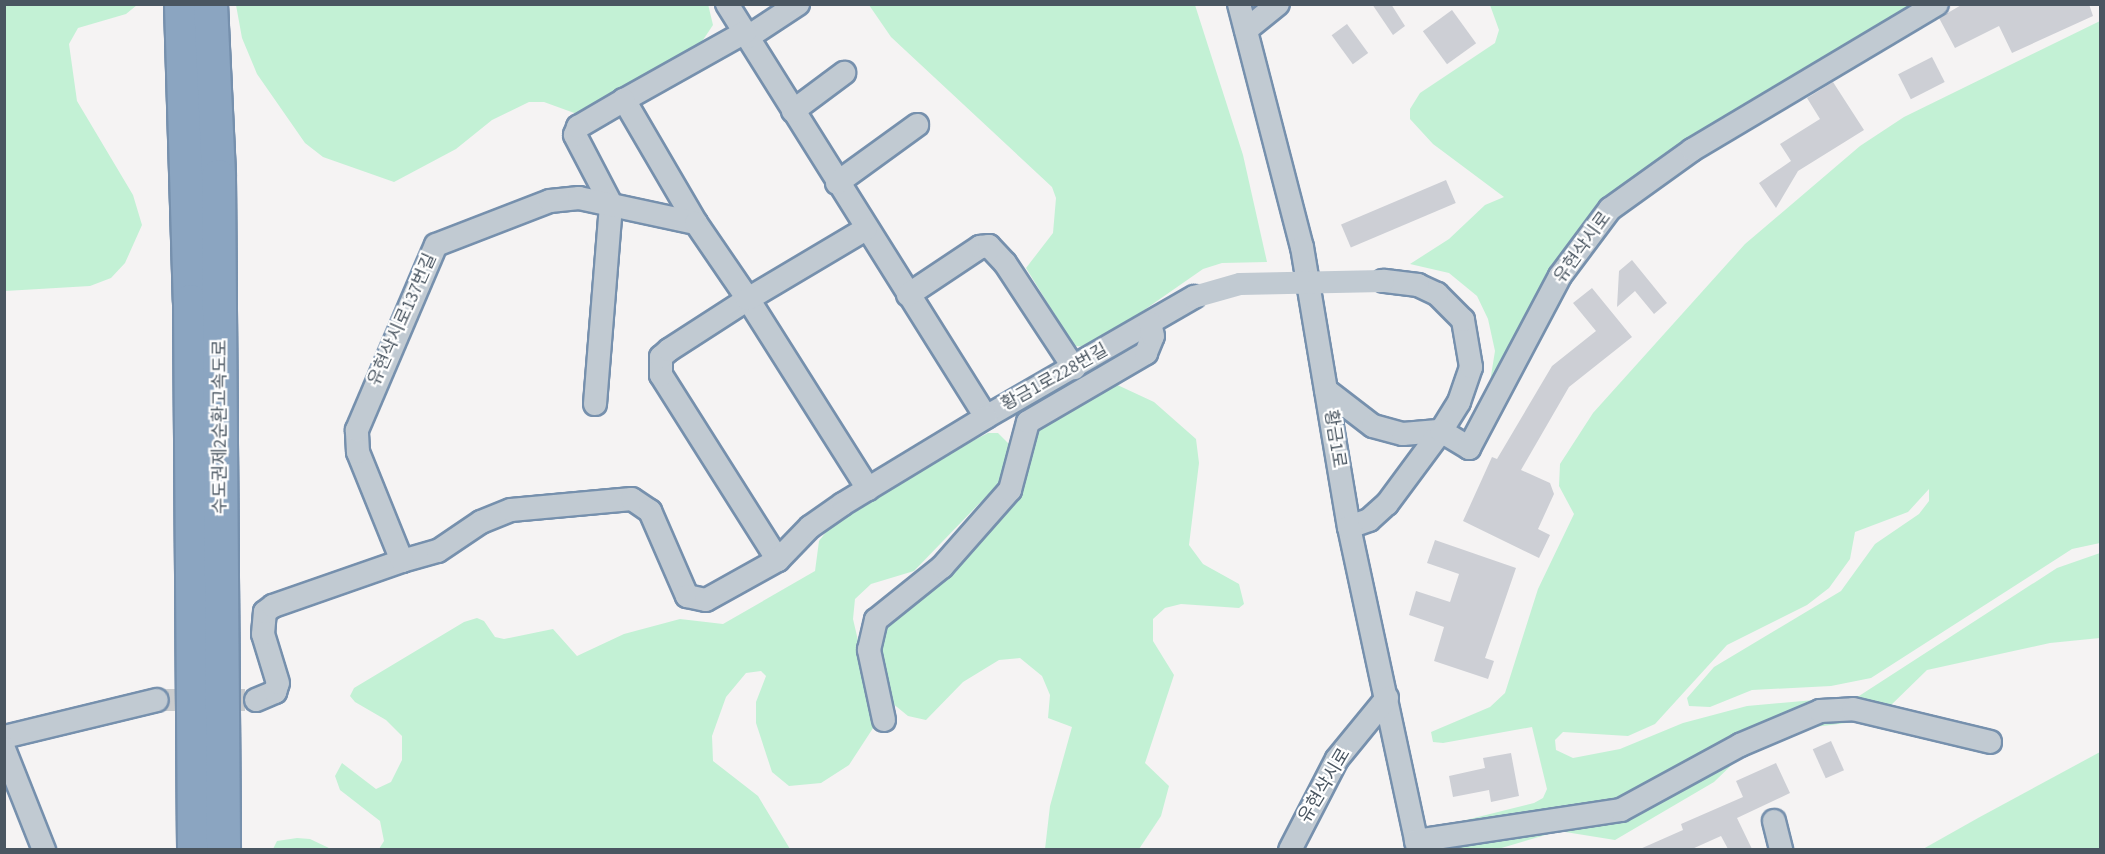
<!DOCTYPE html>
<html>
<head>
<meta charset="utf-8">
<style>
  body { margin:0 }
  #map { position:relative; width:2105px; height:854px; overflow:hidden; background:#f5f3f3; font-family:"Source Sans 3","Noto Sans KR",sans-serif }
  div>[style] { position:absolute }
  .green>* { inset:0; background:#c3f1d5 }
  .building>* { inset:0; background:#cdcfd5; transform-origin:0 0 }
  .minor-tunnel>* { height:22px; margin-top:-11px; transform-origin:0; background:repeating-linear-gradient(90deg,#caccce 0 22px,transparent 0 33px) }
  .roads { filter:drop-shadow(2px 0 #7690ad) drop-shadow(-2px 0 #7690ad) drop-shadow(0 2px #7690ad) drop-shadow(0 -2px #7690ad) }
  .minor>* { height:22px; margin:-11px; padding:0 11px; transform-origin:11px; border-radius:11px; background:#c1cad2 }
  .highway>* { height:33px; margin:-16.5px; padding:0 16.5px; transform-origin:16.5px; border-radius:16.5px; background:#8ba5c1 }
  .minor-bridge>* { height:22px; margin:-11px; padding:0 11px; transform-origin:11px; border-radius:11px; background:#c1cad2 }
  span { translate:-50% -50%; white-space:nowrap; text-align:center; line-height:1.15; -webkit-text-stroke:4.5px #fff; paint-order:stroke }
  .street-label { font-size:18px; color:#4a5661 }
  .frame { position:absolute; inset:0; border:6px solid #4a5661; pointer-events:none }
</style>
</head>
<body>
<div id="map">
  <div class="green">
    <i style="clip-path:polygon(708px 4px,713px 25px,701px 43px,588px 111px,577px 114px,544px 102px,529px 102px,492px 120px,456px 149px,394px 182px,323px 157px,305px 143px,257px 74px,242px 38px,236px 5px)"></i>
    <i style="clip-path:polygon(4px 5px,137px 5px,126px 14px,78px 28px,69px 44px,77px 101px,133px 195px,142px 225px,125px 263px,111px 278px,90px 286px,5px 291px)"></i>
    <i style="clip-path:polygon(869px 5px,1195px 5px,1243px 155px,1267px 262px,1222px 263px,1203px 269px,1091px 347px,1074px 346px,1026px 268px,1053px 233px,1056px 198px,1052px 187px,891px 37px)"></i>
    <i style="clip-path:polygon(1490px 5px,1921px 5px,1627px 187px,1489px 388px,1495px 351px,1488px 319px,1477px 296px,1449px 273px,1410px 264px,1449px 239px,1485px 205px,1504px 197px,1433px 144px,1410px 119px,1410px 109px,1420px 93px,1495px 43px,1499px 30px)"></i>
    <i style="clip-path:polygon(2100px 21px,2100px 543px,2072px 549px,1871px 678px,1831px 686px,1752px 690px,1710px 707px,1689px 706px,1687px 698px,1714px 667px,1841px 591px,1875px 544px,1919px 514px,1929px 501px,1929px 489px,1908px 512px,1855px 532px,1850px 559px,1829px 588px,1807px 605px,1727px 645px,1655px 724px,1628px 736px,1563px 732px,1555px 740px,1556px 750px,1573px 758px,1620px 749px,1683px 723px,1747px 706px,1859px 696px,2057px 568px,2100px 553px,2100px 638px,2050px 643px,1927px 670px,1887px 709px,1862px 721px,1791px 730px,1745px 752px,1714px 782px,1615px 840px,1559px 831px,1498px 849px,1460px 849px,1454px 823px,1534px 803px,1543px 798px,1547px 789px,1532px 727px,1443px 743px,1433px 742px,1431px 732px,1490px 707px,1505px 693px,1538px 589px,1574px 514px,1559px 486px,1560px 464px,1593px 413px,1745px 244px,1860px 146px,1904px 117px)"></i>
    <i style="clip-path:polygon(1111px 382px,1154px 402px,1196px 439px,1199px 463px,1189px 545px,1203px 564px,1239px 584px,1244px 604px,1239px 608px,1181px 604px,1165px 608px,1153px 619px,1153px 641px,1174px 675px,1145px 763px,1169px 786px,1161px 816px,1139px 849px,1045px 849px,1050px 806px,1072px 727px,1048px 718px,1050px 695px,1042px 676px,1020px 658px,999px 660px,963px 682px,926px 720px,908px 716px,886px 698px,880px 683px,880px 624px,998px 511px,1029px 435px)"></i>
    <i style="clip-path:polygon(988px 433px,998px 433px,1010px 445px,1000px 482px,914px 571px,871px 584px,855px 599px,853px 619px,877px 722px,849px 765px,821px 783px,789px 786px,772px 772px,756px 723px,756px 702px,766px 676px,761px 671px,746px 673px,726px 697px,712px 736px,713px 761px,758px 796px,790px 849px,379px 849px,384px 841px,380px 821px,340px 790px,335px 776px,342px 763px,376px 789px,391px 782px,402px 760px,402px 736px,386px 720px,355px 702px,350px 696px,354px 688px,464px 622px,477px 618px,484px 621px,495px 637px,504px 639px,553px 629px,577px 656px,624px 634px,680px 619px,723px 624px,815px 571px,819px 541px,830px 527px,930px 463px)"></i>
    <i style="clip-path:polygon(2100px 752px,2100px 849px,1923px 849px,1978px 818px)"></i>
    <i style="clip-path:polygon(297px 838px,310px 839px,331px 849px,273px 849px,277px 841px)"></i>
  </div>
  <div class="building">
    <i style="clip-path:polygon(1372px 4px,1391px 4px,1405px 26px,1393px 35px)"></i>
    <i style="clip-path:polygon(1963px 4px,2089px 4px,2093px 16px,2012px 53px,1999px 26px,1955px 48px,1939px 18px)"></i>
    <i style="left:1452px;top:10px;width:41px;height:36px;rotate:54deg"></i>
    <i style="left:1347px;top:24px;width:36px;height:19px;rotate:54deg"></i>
    <i style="left:1932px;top:57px;width:28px;height:38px;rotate:63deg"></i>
    <i style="clip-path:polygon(1833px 82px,1864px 130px,1798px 171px,1776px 208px,1759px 183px,1791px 161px,1780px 144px,1820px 119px,1807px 98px)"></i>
    <i style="left:1446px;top:180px;width:25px;height:114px;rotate:67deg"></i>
    <i style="clip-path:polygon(1632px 260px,1667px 303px,1654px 314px,1635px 291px,1617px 307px,1619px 271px)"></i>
    <i style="clip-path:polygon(1592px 288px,1632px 337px,1569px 387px,1521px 470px,1550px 483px,1554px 494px,1538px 529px,1550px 535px,1539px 558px,1463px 521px,1492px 457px,1497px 459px,1552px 366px,1596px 331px,1573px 303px)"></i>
    <i style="clip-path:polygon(1435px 540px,1516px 568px,1485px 658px,1494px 661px,1488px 679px,1434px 661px,1444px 627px,1409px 615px,1416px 591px,1450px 602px,1459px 574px,1427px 563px)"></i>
    <i style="left:1831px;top:741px;width:32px;height:20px;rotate:66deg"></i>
    <i style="clip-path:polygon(1511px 753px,1519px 796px,1491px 802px,1489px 790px,1453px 797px,1449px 776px,1485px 768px,1483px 758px)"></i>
    <i style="clip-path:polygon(1776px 763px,1790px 793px,1737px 818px,1752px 849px,1728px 849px,1721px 836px,1692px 849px,1640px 849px,1683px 830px,1681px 824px,1743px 797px,1736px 781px)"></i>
  </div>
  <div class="minor-tunnel">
    <i style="left:157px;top:700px;width:99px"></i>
  </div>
  <div class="roads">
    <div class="minor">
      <i style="left:727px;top:4px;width:487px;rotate:57.9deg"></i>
      <i style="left:986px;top:417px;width:240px;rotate:-30deg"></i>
      <i style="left:1239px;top:4px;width:251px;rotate:75.5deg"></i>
      <i style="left:1302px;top:247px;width:284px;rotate:80.5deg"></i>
      <i style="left:1349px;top:527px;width:330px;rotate:77.9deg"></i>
      <i style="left:1246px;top:30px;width:41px;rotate:-39.1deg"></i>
      <i style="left:748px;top:37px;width:60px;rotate:-33.4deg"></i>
      <i style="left:793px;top:111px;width:64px;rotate:-36.7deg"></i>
      <i style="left:837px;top:183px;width:99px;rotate:-35.9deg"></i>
      <i style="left:696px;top:223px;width:143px;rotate:-120.3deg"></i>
      <i style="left:624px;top:100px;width:139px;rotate:-29.3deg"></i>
      <i style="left:908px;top:295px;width:87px;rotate:-33.7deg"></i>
      <i style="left:980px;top:247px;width:9px;rotate:-6deg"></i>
      <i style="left:989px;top:246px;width:23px;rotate:47deg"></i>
      <i style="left:1005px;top:263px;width:126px;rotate:56.7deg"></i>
      <i style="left:1326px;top:390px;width:59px;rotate:37.5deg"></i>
      <i style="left:1373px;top:426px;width:31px;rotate:15deg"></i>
      <i style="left:1403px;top:434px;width:38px;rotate:-5deg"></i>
      <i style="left:1441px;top:431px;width:34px;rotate:-58deg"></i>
      <i style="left:1459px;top:402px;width:37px;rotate:-71deg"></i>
      <i style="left:1471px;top:367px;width:48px;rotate:-99.7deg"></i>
      <i style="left:1463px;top:320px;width:37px;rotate:-135deg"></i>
      <i style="left:1437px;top:294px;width:21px;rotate:-155deg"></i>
      <i style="left:1418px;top:285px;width:35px;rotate:-173deg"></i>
      <i style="left:595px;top:404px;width:201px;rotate:-85.4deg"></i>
      <i style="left:611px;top:204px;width:78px;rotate:-117.6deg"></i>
      <i style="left:575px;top:135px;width:9px;rotate:-69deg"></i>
      <i style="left:578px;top:127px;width:53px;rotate:-30.4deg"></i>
      <i style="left:1349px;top:527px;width:21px;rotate:-19deg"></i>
      <i style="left:1369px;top:520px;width:24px;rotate:-42deg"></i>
      <i style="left:1387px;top:504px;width:91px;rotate:-53.5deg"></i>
      <i style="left:1441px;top:431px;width:33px;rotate:31deg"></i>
      <i style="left:1469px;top:448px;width:195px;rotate:-62.1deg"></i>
      <i style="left:1560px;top:276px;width:84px;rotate:-53.3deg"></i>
      <i style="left:1610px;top:209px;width:101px;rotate:-35.7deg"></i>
      <i style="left:1692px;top:150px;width:285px;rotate:-30.8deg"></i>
      <i style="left:778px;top:560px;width:219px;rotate:-122.3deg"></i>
      <i style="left:661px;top:375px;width:18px;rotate:-90deg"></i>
      <i style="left:661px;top:357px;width:11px;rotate:-41deg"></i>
      <i style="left:669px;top:350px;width:94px;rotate:-32.8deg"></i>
      <i style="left:748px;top:299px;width:225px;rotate:57.7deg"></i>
      <i style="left:402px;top:561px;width:37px;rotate:-16deg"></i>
      <i style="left:438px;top:551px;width:52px;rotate:-34deg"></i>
      <i style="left:481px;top:522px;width:32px;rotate:-22deg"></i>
      <i style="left:511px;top:510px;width:121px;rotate:-5.2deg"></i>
      <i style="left:632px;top:499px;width:22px;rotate:34deg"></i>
      <i style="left:650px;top:511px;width:93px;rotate:66.5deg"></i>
      <i style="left:687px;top:596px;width:19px;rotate:12deg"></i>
      <i style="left:706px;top:600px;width:82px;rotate:-29.1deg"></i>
      <i style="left:778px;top:560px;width:46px;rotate:-45.9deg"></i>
      <i style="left:810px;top:527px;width:40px;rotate:-34.9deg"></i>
      <i style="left:843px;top:504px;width:167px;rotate:-31.3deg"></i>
      <i style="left:256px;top:700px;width:21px;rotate:-23deg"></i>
      <i style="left:275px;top:692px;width:9px;rotate:-72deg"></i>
      <i style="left:278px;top:683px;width:51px;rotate:-107deg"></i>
      <i style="left:263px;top:634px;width:22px;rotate:-85deg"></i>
      <i style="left:265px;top:612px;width:10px;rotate:-37deg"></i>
      <i style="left:273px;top:606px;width:137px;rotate:-19.2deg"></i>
      <i style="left:402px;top:561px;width:118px;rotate:-112deg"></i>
      <i style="left:358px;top:452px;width:22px;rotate:-93deg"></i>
      <i style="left:357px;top:430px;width:201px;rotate:-66.9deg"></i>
      <i style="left:436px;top:245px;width:122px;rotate:-21.1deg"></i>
      <i style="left:550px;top:201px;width:29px;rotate:-6deg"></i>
      <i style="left:579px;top:198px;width:120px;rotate:12.1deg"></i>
      <i style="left:696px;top:223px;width:92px;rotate:55.6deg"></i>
      <i style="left:748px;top:299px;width:137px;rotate:-30.7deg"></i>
      <i style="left:884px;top:720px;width:72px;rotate:-102.1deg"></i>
      <i style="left:869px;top:650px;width:31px;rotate:-77deg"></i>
      <i style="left:876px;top:620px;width:85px;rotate:-38.8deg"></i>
      <i style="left:942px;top:567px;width:103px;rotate:-48.6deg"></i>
      <i style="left:1010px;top:490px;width:70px;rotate:-75.2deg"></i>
      <i style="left:1028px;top:422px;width:137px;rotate:-30.3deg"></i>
      <i style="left:1146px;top:353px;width:18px;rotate:-68deg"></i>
      <i style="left:1153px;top:336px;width:13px;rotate:-103deg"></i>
      <i style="left:4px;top:737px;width:157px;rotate:-13.6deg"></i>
      <i style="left:4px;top:749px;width:109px;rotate:68.4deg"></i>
      <i style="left:1774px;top:821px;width:30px;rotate:76deg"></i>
      <i style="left:1416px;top:841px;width:207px;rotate:-8.6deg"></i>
      <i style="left:1621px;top:810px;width:136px;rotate:-28.6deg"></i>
      <i style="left:1740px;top:745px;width:87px;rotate:-23deg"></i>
      <i style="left:1820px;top:711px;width:33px;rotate:-3deg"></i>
      <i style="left:1853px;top:709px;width:141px;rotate:13.5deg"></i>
      <i style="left:1290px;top:850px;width:102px;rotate:-62.7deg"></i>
      <i style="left:1337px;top:759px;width:79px;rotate:-50.7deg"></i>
    </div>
    <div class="highway">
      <i style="left:181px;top:4px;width:297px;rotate:88.3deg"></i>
      <i style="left:190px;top:301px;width:549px;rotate:89.58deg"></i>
      <i style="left:210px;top:4px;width:172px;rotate:87.3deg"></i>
      <i style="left:218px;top:176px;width:674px;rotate:89.57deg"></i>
    </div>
  </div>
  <div class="minor-bridge">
    <i style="left:1194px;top:297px;width:48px;rotate:-15.8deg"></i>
    <i style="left:1240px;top:284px;width:143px;rotate:-1.2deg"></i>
  </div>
  <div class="street-label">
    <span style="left:1583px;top:248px;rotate:-54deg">유현삭시로</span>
    <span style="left:403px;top:320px;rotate:-66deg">유현삭시로137번길</span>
    <span style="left:1055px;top:378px;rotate:-29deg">황금1로228번길</span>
    <span style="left:221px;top:427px;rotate:-90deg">수도권제2순환고속도로</span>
    <span style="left:1334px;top:439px;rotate:81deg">황금1로</span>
    <span style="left:1325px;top:786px;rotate:-59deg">유현삭시로</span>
  </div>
  <div class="frame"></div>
</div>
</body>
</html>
